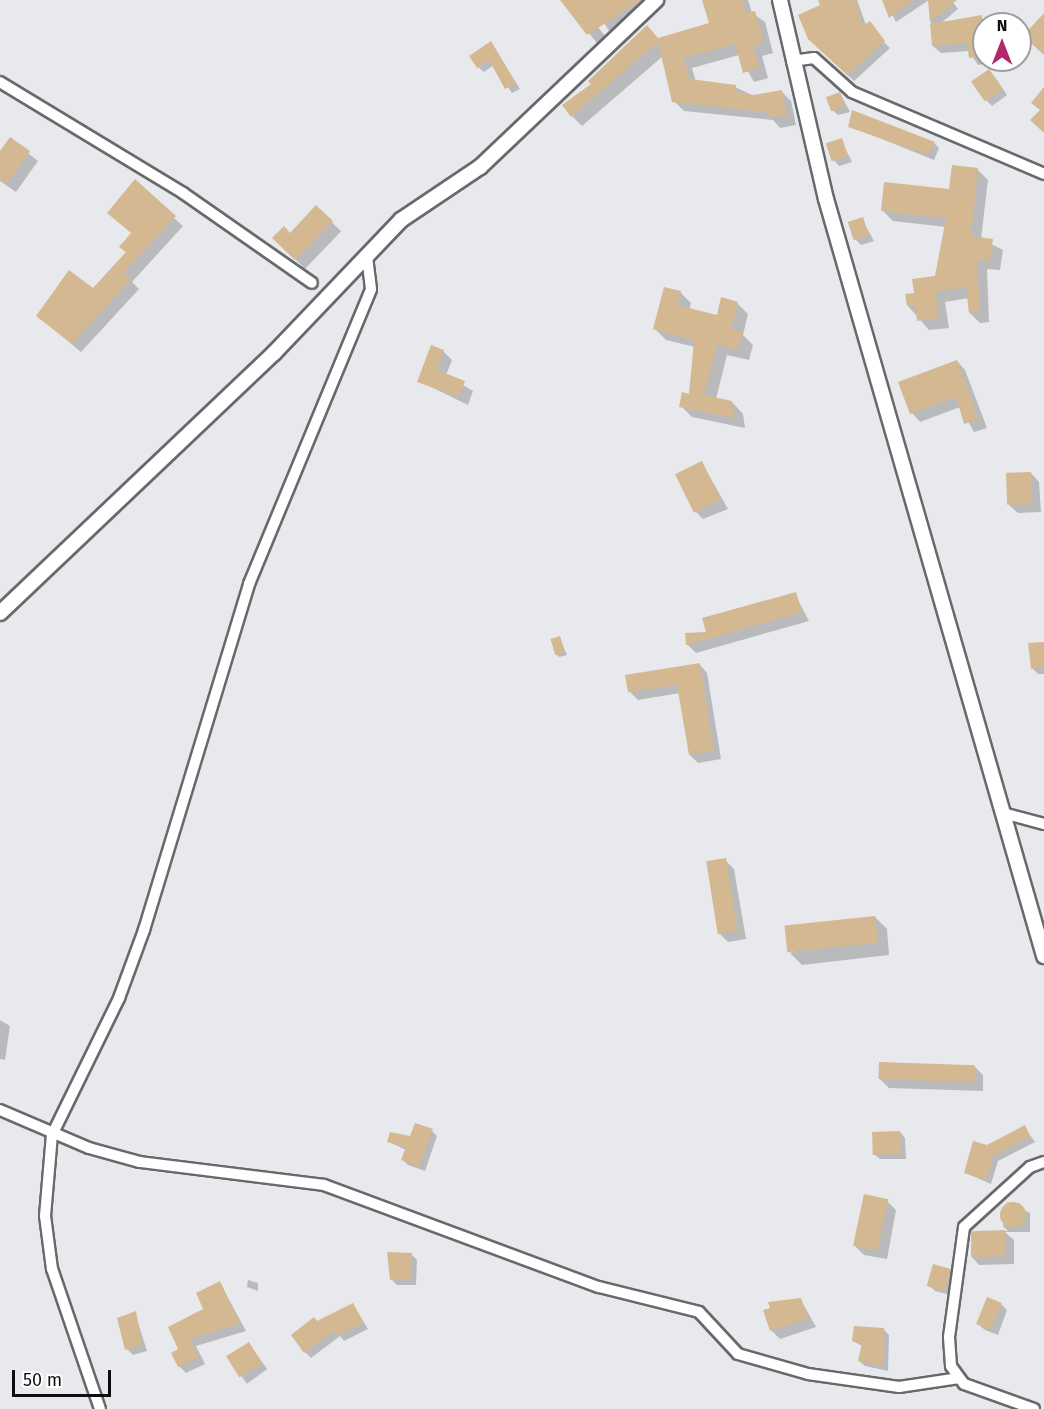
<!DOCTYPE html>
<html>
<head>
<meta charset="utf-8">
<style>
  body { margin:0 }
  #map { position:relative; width:1044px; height:1409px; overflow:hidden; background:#e8e9ec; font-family:"Fira Sans",sans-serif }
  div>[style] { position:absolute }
  .shadow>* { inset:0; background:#0003; transform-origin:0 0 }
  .building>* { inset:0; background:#d4b891; transform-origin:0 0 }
  .round { border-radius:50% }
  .roads { filter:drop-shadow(2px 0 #68696c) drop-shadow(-2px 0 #68696c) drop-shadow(0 2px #68696c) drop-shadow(0 -2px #68696c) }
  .minor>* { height:10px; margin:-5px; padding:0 5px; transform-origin:5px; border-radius:5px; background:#fff }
  .tertiary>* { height:14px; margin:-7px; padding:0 7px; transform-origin:7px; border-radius:7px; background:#fff }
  span { translate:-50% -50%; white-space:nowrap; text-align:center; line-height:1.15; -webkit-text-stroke:4.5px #fff; paint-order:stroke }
  .north { position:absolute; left:972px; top:12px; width:60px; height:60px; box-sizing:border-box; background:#fff; border:2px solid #9e9f9f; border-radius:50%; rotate:0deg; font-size:16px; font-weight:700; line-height:24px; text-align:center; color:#0d0e0f }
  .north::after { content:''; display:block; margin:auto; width:21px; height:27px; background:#b1296a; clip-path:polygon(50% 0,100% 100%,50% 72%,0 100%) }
  .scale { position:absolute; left:12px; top:1370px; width:99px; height:27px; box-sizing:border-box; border:3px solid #0d0e0f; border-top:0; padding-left:8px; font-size:18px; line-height:21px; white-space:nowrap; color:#0d0e0f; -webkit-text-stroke:4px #fff; paint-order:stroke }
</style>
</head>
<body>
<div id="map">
  <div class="shadow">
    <i style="clip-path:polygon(562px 0,577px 0,605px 36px,597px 43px)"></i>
    <i style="clip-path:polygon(591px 0,654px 0,609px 31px)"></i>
    <i style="clip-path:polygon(704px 0,748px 0,752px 13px,765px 22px,773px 53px,762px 56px,768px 78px,754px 82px,739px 55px,692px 68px,696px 82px,735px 87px,754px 96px,781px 91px,791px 101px,796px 125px,780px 128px,773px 120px,684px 111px,674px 101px,663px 56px,582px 126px,572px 116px,659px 40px,710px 24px)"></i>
    <i style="clip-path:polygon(838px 0,857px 0,866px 25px,890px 48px,854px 81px,816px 46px)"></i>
    <i style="clip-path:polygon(884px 0,951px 0,958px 9px,940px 24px,981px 17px,988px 24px,984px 24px,984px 60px,995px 62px,978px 65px,969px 51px,941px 53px,933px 46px,929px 0,896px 22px)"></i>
    <i style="clip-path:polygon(491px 43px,520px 89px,512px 93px,494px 65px,484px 72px,478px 67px)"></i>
    <i style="clip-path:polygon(994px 76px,1007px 95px,992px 106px,986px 100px)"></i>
    <i style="clip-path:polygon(840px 93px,850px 112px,838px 115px,832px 110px)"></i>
    <i style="clip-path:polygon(850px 126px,934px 143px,939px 148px,934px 160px)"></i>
    <i style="clip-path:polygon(10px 139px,38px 161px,16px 192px,0 181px,0 153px)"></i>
    <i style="clip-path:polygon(841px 140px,852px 162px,839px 166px,834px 160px)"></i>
    <i style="clip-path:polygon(977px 169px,988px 180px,981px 239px,1003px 250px,1000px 270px,987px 269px,989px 322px,980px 323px,970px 313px,969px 298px,945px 302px,949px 328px,929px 330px,908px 306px,937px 277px,946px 227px,893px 221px,883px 211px,951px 190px)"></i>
    <i style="left:316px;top:207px;width:35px;height:52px;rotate:44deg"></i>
    <i style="clip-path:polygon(174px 218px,183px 226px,132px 282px,139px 289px,81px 352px,38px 316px,93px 290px,127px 253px,133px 234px)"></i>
    <i style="clip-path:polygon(862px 219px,874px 241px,861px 245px,855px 239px)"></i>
    <i style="clip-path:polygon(680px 292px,691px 303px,689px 310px,718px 316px,737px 303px,748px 314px,743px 335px,753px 345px,749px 360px,727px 355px,716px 399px,732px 402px,743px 414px,745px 428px,692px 417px,681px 406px,691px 395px,695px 347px,666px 340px,655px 329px)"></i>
    <i style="clip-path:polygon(443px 351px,452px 360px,446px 375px,473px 391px,468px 405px,419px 381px)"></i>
    <i style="clip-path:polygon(957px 361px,965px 370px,987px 428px,974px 432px,960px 407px,920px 422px,912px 413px)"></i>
    <i style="clip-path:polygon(702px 463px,728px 509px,703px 519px,694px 510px)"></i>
    <i style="clip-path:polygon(1031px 473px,1039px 482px,1041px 512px,1018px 513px,1009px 505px)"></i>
    <i style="clip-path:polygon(795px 594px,809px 621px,696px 653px,687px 644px)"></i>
    <i style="clip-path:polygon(559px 637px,567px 655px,559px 657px,557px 655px)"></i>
    <i style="clip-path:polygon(1044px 643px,1044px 674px,1038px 674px,1032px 668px)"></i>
    <i style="clip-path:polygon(699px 664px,707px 673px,721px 759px,698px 763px,690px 755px,680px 693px,638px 700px,629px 691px)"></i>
    <i style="clip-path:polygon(725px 860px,734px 869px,746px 939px,728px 942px,719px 933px)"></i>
    <i style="clip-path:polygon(875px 917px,887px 929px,889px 955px,802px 965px,790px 953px)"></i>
    <i style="clip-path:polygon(0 1020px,10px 1026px,5px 1060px,0 1059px)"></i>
    <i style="clip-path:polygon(974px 1066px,983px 1075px,983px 1091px,889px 1088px,880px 1079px)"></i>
    <i style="clip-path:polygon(1024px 1127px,1035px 1142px,998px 1161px,991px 1184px,966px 1173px,987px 1146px)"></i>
    <i style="clip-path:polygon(432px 1131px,437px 1136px,425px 1171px,408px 1165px,403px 1160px,406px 1150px,389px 1142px)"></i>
    <i style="clip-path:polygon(900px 1132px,905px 1138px,906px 1159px,880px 1159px,874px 1154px)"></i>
    <i style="clip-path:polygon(887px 1201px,896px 1210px,887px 1259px,864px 1255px,855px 1246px)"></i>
    <i style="clip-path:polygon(1007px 1202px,1030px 1213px,1030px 1232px,1005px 1232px,1014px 1240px,1014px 1264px,979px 1265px,971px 1256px,972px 1232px,1008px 1231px,1003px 1226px)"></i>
    <i style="clip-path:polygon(411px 1254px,417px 1260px,416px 1285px,397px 1285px,392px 1280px)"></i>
    <i style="clip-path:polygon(950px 1270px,956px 1276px,951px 1295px,935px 1291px,929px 1285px)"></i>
    <i style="clip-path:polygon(248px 1280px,258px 1283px,258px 1291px,247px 1287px)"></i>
    <i style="clip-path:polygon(220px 1283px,246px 1331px,196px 1346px,205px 1364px,186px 1373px,179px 1366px,180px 1350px)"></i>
    <i style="clip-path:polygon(801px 1300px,816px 1327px,780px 1339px,771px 1330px)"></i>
    <i style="clip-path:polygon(1001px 1304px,1007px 1310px,998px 1335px,985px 1330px,979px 1325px)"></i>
    <i style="clip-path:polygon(353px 1305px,368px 1329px,344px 1341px,340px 1336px,311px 1358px,305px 1352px,318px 1323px)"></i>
    <i style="clip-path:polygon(135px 1313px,147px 1351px,133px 1355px,127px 1349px)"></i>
    <i style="clip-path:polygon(884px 1330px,889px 1335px,888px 1371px,865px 1366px,859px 1361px,862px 1346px,853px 1341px)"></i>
    <i style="left:249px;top:1344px;width:31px;height:25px;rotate:54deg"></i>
  </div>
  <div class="building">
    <i style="clip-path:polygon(560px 0,641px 0,587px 35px)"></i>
    <i style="clip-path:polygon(702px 0,742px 0,746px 13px,755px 11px,764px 43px,753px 46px,759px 68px,743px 73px,735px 44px,683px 58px,690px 79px,736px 85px,736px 92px,754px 95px,782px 90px,787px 115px,769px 118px,768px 112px,672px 102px,658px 42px,571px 117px,562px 105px,591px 84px,588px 81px,647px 25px,658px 38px,709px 23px)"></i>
    <i style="clip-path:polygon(818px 0,856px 0,863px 26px,870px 21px,885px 41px,847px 75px,808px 39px,798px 15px,820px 5px)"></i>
    <i style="clip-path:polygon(882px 0,914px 0,889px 18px)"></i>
    <i style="clip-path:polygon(928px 0,957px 0,930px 22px)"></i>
    <i style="clip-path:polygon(1044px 13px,1044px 55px,1023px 36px)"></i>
    <i style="clip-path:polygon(982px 15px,984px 56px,969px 58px,967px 43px,932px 46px,930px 24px)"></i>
    <i style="clip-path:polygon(491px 41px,516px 83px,505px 89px,489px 60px,477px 68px,469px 56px)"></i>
    <i style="left:989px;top:69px;width:24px;height:22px;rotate:55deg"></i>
    <i style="clip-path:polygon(1044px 87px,1044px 133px,1030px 120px,1040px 110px,1031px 103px)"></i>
    <i style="left:840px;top:92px;width:15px;height:15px;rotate:70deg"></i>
    <i style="clip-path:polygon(852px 110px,935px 142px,928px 155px,848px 127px)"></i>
    <i style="clip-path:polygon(10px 137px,30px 151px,6px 184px,0 180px,0 151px)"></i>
    <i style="left:842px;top:138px;width:19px;height:17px;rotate:72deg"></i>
    <i style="clip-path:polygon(952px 165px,978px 168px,971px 236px,993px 239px,990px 261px,977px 259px,980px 312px,969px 313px,966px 287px,936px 292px,939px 318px,917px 321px,915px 305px,907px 306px,905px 294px,914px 293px,912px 279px,935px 276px,946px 218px,881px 211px,884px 182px,949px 189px)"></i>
    <i style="clip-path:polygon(135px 179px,176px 216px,124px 272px,131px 279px,72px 344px,36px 316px,69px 270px,93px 288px,126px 252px,119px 247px,131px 233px,107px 213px)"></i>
    <i style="clip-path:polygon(316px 205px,333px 221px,295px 260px,272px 238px,284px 226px,290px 233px)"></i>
    <i style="left:863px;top:217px;width:19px;height:16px;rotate:72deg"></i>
    <i style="clip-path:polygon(664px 287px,681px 291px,677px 305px,717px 315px,721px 297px,738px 302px,731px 329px,743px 332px,738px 350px,717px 345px,704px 395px,732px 401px,735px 418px,679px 407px,682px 392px,689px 394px,694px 340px,653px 329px)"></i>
    <i style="clip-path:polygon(431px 345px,444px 350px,437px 370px,465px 381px,459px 397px,417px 382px)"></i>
    <i style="clip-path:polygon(957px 360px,979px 419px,964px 424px,956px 397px,910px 414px,898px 382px)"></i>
    <i style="left:702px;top:461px;width:43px;height:30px;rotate:64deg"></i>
    <i style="left:1031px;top:472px;width:32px;height:25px;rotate:88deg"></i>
    <i style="clip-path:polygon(796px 592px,802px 612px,686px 645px,685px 633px,706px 632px,702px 618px)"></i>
    <i style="left:560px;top:636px;width:17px;height:10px;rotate:73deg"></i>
    <i style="clip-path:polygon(1044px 642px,1044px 668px,1031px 669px,1028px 643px)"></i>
    <i style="clip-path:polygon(700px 663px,714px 751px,689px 755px,677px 685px,628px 692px,625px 675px)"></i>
    <i style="left:726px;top:858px;width:74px;height:20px;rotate:81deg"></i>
    <i style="left:875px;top:916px;width:27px;height:91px;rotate:84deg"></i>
    <i style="left:879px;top:1062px;width:96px;height:17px;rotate:2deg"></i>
    <i style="clip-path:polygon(415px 1123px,433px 1129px,419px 1167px,401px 1160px,406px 1147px,387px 1142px,390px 1132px,410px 1136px)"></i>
    <i style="clip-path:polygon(1025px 1125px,1030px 1136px,993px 1156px,986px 1180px,964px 1173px,973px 1141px,987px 1145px)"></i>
    <i style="left:900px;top:1131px;width:23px;height:28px;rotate:88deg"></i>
    <i style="left:864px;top:1194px;width:25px;height:53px;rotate:12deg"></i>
    <i class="round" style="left:1000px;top:1202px;width:26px;height:26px"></i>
    <i style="left:1005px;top:1230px;width:26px;height:34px;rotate:88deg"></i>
    <i style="clip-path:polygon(387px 1252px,412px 1253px,411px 1280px,390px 1280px)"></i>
    <i style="left:933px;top:1264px;width:19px;height:23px;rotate:16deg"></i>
    <i style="clip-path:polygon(220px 1281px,240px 1324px,190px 1339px,199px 1357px,178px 1367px,171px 1353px,178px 1349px,168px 1327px,203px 1309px,196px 1293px)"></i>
    <i style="left:987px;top:1297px;width:16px;height:29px;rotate:22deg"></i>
    <i style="clip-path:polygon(801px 1298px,808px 1319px,770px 1331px,763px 1310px,770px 1308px,768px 1302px)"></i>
    <i style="clip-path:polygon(353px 1303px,364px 1323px,338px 1336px,334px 1331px,304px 1353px,291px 1335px,314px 1317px,317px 1321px)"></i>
    <i style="clip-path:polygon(136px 1311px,142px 1345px,125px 1350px,117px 1318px)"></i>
    <i style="clip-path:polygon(854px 1326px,884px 1328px,884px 1366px,858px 1361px,862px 1343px,852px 1341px)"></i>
    <i style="left:249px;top:1342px;width:25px;height:27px;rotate:58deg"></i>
  </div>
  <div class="roads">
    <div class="minor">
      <i style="left:792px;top:61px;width:22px;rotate:-8deg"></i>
      <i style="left:814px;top:58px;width:51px;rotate:41.8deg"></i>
      <i style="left:852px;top:92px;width:209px;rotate:23.1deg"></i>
      <i style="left:0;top:82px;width:214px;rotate:31.2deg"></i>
      <i style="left:183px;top:193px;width:157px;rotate:34.9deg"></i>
      <i style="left:1003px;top:813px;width:42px;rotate:15deg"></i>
      <i style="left:0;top:1110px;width:97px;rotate:23.1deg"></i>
      <i style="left:89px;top:1148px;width:53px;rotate:15.4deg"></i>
      <i style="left:140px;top:1162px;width:185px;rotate:7.1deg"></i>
      <i style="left:324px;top:1185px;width:293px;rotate:20.4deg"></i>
      <i style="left:599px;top:1287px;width:103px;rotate:14deg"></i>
      <i style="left:699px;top:1312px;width:57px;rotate:47.1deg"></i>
      <i style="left:738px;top:1354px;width:73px;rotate:15.9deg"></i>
      <i style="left:808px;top:1374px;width:92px;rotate:8.1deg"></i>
      <i style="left:899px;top:1387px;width:61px;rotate:-8.5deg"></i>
      <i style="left:100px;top:1409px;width:148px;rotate:-108.9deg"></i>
      <i style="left:52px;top:1269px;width:53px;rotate:-97.5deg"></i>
      <i style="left:45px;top:1216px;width:81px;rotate:-85.1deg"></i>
      <i style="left:52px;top:1135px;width:153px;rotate:-63.9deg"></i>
      <i style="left:119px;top:998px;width:72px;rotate:-69.8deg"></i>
      <i style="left:144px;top:930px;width:362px;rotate:-73.1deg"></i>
      <i style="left:249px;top:584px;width:319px;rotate:-67.5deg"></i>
      <i style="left:371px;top:289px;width:35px;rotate:-97deg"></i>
      <i style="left:1034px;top:1409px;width:74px;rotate:-160.3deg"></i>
      <i style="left:964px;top:1384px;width:22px;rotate:-126deg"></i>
      <i style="left:951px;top:1366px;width:29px;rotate:-94deg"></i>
      <i style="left:949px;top:1337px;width:111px;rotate:-82.2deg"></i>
      <i style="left:964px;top:1227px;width:89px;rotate:-42.3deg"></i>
      <i style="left:1030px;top:1167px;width:15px;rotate:-20deg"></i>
    </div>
    <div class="tertiary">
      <i style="left:780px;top:0;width:204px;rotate:77deg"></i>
      <i style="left:826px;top:199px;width:788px;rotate:73.93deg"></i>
      <i style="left:0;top:613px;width:378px;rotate:-43.5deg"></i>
      <i style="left:274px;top:353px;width:184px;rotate:-46.3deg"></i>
      <i style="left:401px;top:220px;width:95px;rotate:-33.9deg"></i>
      <i style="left:480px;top:167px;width:243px;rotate:-43.5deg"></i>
    </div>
  </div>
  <div class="north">N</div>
  <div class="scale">50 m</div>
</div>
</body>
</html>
